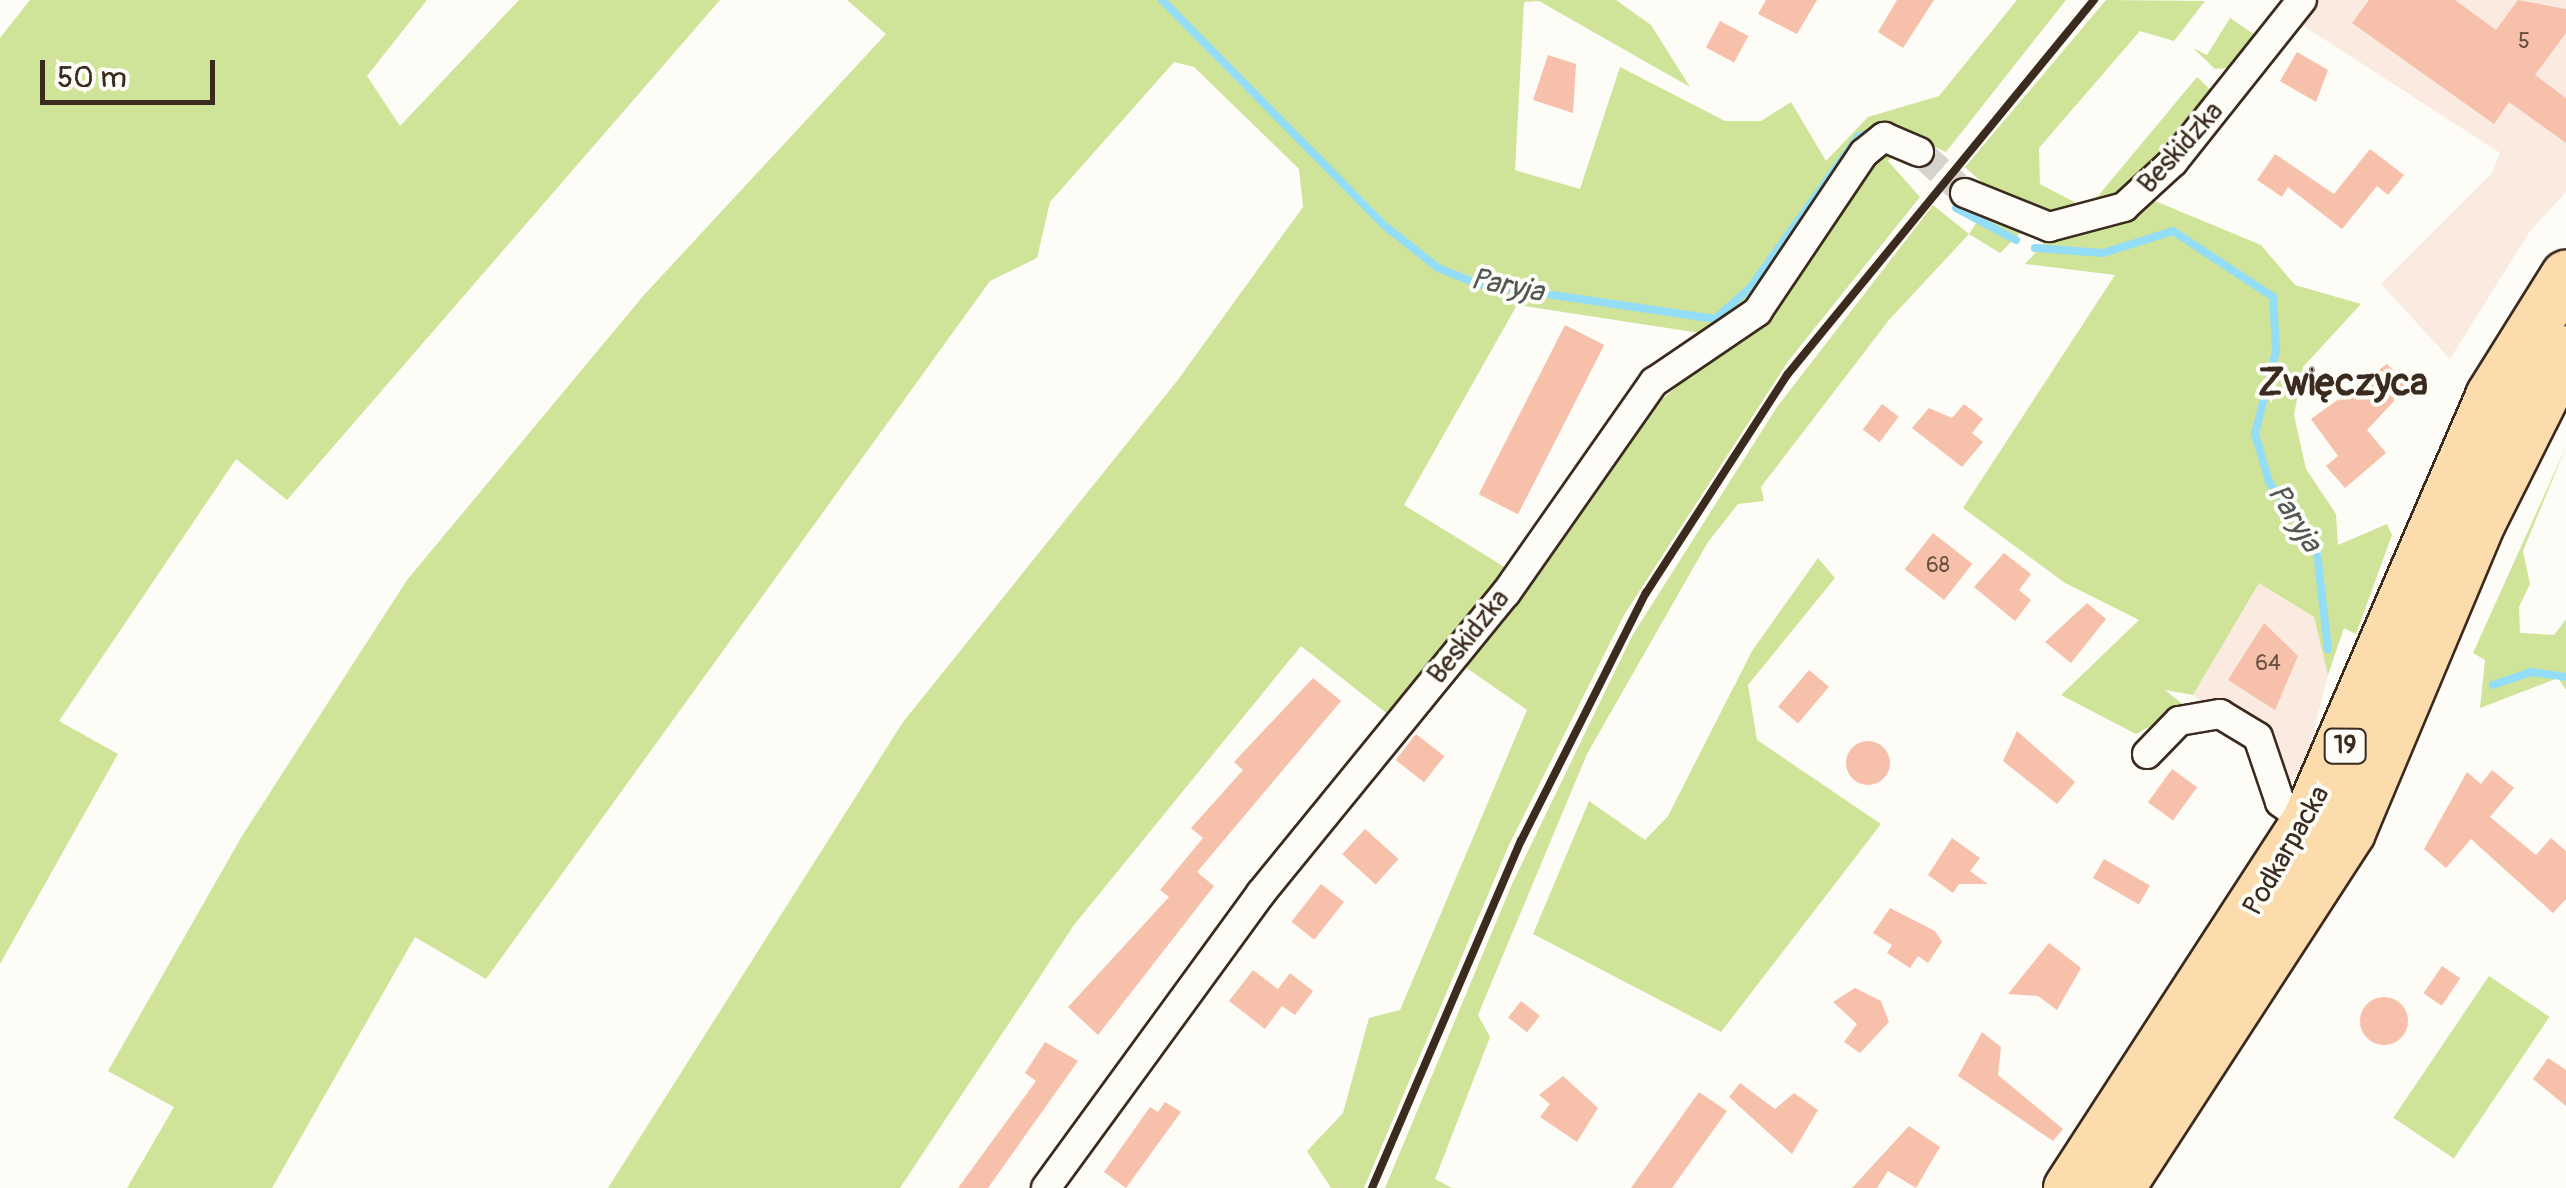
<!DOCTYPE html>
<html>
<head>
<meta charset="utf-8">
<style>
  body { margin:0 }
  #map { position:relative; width:2566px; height:1188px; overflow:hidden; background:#fdfcf7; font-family:Pangolin,sans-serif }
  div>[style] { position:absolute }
  .built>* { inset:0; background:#fbeae0 }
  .green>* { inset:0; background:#cfe499; transform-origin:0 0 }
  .stream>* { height:8px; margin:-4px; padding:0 4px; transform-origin:4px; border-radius:4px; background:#94ddf6 }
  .building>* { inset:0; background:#f7c0aa; transform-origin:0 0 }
  .round { border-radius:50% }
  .street-tunnel>* { height:28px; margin-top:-14px; transform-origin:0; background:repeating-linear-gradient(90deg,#d6d2cc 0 28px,transparent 0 42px) }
  .roads { filter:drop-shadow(2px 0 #3b2a1e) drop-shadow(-2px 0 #3b2a1e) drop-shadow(0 2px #3b2a1e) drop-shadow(0 -2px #3b2a1e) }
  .street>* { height:28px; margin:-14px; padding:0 14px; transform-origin:14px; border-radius:14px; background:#fdfcf7 }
  .highway>* { height:50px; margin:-25px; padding:0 25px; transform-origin:25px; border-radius:25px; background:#fcdcac }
  .rail>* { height:8px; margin:-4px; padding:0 4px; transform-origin:4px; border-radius:4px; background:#3b2a1e }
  span { translate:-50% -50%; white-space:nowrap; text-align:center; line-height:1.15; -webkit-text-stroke:8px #fdfcf7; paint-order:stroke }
  .number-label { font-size:22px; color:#6a5041 }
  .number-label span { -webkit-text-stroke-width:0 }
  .shield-label span { padding:2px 8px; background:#fdfcf7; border:2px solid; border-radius:8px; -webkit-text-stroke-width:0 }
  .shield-label { font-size:25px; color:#3b2a1e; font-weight:700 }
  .street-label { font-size:28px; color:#3b2a1e }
  .water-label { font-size:30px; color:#515754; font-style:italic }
  .district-label { font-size:38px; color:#3b2a1e; font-weight:700 }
  .scale { position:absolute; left:40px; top:60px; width:175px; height:45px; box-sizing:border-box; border:5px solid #3b2a1e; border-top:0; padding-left:12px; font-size:30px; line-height:35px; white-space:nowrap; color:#3b2a1e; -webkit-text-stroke:8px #fdfcf7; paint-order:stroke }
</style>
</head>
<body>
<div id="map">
  <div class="built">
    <i style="clip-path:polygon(2317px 0,2566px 0,2566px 192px,2530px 231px,2450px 359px,2381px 284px,2492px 173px,2500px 153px,2296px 21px)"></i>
    <i style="clip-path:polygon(2259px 583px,2314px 617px,2328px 675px,2304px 769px,2287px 784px,2193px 695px)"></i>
  </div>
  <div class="green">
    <i style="clip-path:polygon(30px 0,427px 0,367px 76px,400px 126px,519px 0,720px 0,287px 500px,236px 459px,59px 721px,118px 754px,0 964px,0 38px)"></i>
    <i style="clip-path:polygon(847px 0,1616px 0,1651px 25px,1690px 87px,1539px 1px,1524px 2px,1515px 170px,1580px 189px,1620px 67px,1725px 121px,1761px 121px,1791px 102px,1826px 161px,1868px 117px,1939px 96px,2017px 0,2066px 0,1946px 152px,1894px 129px,1750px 306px,1713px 335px,1517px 305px,1404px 505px,1511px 571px,1394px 719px,1301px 646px,1074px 925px,900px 1188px,608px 1188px,903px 722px,1177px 381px,1303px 207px,1299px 169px,1194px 67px,1174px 62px,1050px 202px,1037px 258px,990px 281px,486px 979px,415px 937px,272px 1188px,127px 1188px,174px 1107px,108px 1071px,242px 836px,407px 580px,644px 295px,886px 34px)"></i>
    <i style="clip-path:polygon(2106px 0,2205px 1px,2174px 41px,2140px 31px,2039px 148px,2040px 184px,2080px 205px,2098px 196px,2197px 77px,2215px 94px,2206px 111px,2122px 197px,2071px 215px,1997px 196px,1965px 167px)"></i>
    <i style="clip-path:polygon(2230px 18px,2255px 35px,2231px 68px,2215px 69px,2193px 48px,2207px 55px)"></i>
    <i style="clip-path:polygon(1899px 149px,1888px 161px,1920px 197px,1789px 360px,1624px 615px,1509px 845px,1364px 1188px,1331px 1188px,1307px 1151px,1343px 1113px,1369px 1018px,1400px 1010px,1527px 710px,1458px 662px,1630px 428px,1712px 355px,1880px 150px)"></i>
    <i style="clip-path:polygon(2155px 201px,2261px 245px,2295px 285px,2361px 304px,2303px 367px,2294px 415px,2306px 469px,2336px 514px,2338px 545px,2387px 524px,2392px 535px,2356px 634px,2344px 628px,2328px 675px,2314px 617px,2259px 583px,2193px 695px,2165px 690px,2186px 707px,2136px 734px,2061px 695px,2139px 620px,2065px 583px,1963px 508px,2115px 275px,2025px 264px,2049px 238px)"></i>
    <i style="clip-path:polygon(1933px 205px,1969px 234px,1983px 213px,2024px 229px,2000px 253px,1969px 234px,1889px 320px,1761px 487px,1764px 501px,1738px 504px,1708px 542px,1587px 754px,1478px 1015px,1490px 1037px,1435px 1179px,1452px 1188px,1385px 1188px,1512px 884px,1632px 636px,1777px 407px)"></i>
    <i style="clip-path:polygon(2566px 447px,2523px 551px,2530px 584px,2519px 607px,2520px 633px,2554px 635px,2566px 619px,2566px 690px,2558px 678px,2480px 708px,2485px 660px,2473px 653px)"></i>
    <i style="clip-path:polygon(1818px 558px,1835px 578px,1748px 685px,1757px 740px,1881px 824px,1721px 1032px,1533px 934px,1589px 801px,1645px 840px,1668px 816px,1752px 651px)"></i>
    <i style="left:2489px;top:976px;width:73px;height:171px;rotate:34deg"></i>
  </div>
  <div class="stream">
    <i style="left:1162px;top:0;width:317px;rotate:45.4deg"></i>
    <i style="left:1385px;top:226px;width:68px;rotate:38.4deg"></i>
    <i style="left:1438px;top:268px;width:43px;rotate:21.8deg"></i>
    <i style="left:1478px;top:284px;width:240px;rotate:8.4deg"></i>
    <i style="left:1715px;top:319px;width:47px;rotate:-41.5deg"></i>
    <i style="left:1750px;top:288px;width:186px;rotate:-54.4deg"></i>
    <i style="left:1858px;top:137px;width:14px;rotate:-21deg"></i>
    <i style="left:1956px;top:208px;width:68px;rotate:28.1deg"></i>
    <i style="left:2035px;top:248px;width:68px;rotate:4.2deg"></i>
    <i style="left:2103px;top:253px;width:73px;rotate:-17.4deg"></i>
    <i style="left:2173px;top:231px;width:120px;rotate:33.4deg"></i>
    <i style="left:2273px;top:297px;width:54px;rotate:86.8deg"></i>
    <i style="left:2276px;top:351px;width:86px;rotate:104.2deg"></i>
    <i style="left:2255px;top:434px;width:50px;rotate:73.7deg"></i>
    <i style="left:2269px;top:482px;width:78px;rotate:52.8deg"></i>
    <i style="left:2316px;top:544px;width:106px;rotate:83.5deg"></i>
    <i style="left:2493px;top:685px;width:40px;rotate:-18.9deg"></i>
    <i style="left:2531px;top:672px;width:35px;rotate:8deg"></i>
  </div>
  <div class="building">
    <i style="clip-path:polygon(1766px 0,1817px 0,1797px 34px,1758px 14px)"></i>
    <i style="clip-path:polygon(1897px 0,1934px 0,1903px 48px,1878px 32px)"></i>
    <i style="clip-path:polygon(2369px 0,2455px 0,2496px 30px,2518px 0,2566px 9px,2566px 33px,2535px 75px,2566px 98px,2566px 143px,2509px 102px,2494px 124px,2352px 23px)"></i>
    <i style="left:1720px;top:21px;width:32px;height:30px;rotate:28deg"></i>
    <i style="clip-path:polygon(2297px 52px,2328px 70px,2316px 102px,2280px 81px)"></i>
    <i style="clip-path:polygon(1548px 55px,1576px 64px,1573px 113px,1533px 100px)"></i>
    <i style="clip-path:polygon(2370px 149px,2404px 175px,2388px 195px,2377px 186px,2342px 229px,2288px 187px,2282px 197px,2257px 180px,2275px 154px,2334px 194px)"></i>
    <i style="left:1565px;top:325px;width:44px;height:190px;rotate:27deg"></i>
    <i style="clip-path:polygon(2387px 364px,2409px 385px,2367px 430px,2386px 453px,2345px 488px,2326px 466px,2338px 456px,2311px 419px)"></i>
    <i style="left:1882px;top:404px;width:21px;height:32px;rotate:37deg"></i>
    <i style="clip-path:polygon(1964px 404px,1983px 419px,1972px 433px,1983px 442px,1962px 467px,1912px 428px,1929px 408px,1952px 418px)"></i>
    <i style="left:1933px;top:533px;width:50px;height:46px;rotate:38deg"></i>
    <i style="clip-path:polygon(2004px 553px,2031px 574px,2019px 590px,2031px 600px,2015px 621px,1974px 587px)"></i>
    <i style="clip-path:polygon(2087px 603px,2106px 619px,2071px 663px,2045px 642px)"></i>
    <i style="clip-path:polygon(2264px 623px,2298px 656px,2275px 710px,2228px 680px)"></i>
    <i style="left:1809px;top:670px;width:26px;height:48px;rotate:40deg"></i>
    <i style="clip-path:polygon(1313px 678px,1341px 701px,1197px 872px,1214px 886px,1098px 1035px,1068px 1007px,1169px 897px,1160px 890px,1203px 838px,1191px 828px,1243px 770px,1234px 762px)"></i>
    <i style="clip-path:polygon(2017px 731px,2075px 782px,2057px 804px,2003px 761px)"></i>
    <i style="left:1416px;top:734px;width:36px;height:33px;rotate:38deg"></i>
    <i class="round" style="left:1846px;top:741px;width:44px;height:44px"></i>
    <i style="left:2172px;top:769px;width:31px;height:41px;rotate:36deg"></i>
    <i style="clip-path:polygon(2492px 770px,2514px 788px,2490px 817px,2536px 855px,2551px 838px,2566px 851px,2566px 899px,2553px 913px,2471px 839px,2446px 868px,2424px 849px,2467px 772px,2481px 784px)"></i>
    <i style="left:1365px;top:829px;width:45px;height:34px;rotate:42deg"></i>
    <i style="clip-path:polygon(1952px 838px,1980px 858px,1970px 871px,1988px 884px,1959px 884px,1953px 893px,1928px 875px)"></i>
    <i style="left:2104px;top:859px;width:53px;height:22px;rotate:30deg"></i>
    <i style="left:1321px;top:884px;width:29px;height:48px;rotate:38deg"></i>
    <i style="clip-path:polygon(1890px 908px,1935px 931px,1942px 942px,1928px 963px,1918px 956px,1910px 968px,1887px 953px,1892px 945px,1873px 933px)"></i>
    <i style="clip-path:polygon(2049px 943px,2081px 968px,2057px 1010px,2038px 996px,2008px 994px)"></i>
    <i style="left:2442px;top:966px;width:22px;height:33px;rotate:34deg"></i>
    <i style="clip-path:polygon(1253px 970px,1278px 989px,1290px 973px,1313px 991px,1295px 1015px,1282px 1006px,1265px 1029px,1229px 1001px)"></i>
    <i style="clip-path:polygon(1855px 988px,1881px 1001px,1889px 1022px,1860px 1053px,1844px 1042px,1857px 1024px,1833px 1002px)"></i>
    <i class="round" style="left:2360px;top:997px;width:48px;height:48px"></i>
    <i style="left:1521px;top:1001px;width:24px;height:21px;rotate:38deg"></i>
    <i style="clip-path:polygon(1982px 1032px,2001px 1047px,1998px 1075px,2063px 1129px,2053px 1141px,1958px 1076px)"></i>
    <i style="clip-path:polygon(1045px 1042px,1078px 1061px,988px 1188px,958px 1188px,1036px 1081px,1025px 1073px)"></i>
    <i style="clip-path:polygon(2548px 1058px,2566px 1070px,2566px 1106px,2533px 1079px)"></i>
    <i style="clip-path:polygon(1563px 1076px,1598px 1108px,1577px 1142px,1540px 1117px,1550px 1104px,1539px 1095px)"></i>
    <i style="clip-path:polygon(1740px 1083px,1775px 1109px,1794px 1093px,1818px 1110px,1792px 1154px,1729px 1097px)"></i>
    <i style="clip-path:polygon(1699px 1092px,1727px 1111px,1672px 1188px,1631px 1188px)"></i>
    <i style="clip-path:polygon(1165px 1102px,1181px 1112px,1126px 1188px,1104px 1172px,1150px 1107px,1158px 1112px)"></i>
    <i style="clip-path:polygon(1909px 1126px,1940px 1147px,1916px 1188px,1888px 1171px,1877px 1188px,1852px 1188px)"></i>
  </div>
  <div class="street-tunnel">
    <i style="left:1919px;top:152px;width:62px;rotate:41.7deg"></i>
  </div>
  <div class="roads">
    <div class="street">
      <i style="left:1965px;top:193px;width:91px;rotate:22deg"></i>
      <i style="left:2049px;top:227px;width:78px;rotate:-14.9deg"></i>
      <i style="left:2124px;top:207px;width:67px;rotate:-42.6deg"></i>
      <i style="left:2173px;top:162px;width:207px;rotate:-51.5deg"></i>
      <i style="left:2147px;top:754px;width:46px;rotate:-45.9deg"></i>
      <i style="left:2179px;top:721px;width:42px;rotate:-9.7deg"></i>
      <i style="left:2220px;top:714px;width:44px;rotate:31.2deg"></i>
      <i style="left:2258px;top:737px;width:69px;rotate:71.3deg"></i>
      <i style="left:2280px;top:802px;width:34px;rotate:37deg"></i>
      <i style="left:1046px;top:1188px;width:365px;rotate:-53.9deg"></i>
      <i style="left:1261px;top:893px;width:387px;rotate:-50.8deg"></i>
      <i style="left:1506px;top:593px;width:258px;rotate:-55deg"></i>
      <i style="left:1654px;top:382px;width:125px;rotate:-34.2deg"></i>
      <i style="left:1757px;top:312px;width:192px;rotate:-56.1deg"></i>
      <i style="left:1864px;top:153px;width:26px;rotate:-39deg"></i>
      <i style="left:1884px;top:137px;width:38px;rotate:23deg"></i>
    </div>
    <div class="highway">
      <i style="left:2069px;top:1188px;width:437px;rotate:-57deg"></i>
      <i style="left:2307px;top:822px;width:464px;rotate:-66.6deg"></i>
      <i style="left:2491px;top:396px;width:142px;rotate:-58deg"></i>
      <i style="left:2119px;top:1188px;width:424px;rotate:-57deg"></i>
      <i style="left:2350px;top:832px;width:337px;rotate:-67.2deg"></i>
      <i style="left:2481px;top:521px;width:190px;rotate:-63.4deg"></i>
    </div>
  </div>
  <div class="rail">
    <i style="left:1372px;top:1188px;width:378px;rotate:-66.8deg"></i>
    <i style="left:1521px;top:841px;width:278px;rotate:-63.3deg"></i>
    <i style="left:1646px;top:593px;width:260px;rotate:-57.1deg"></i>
    <i style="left:1787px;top:375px;width:485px;rotate:-50.7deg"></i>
  </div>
  <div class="number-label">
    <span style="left:2524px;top:42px">5</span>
    <span style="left:1938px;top:566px">68</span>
    <span style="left:2268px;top:664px">64</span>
  </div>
  <div class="shield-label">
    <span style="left:2345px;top:746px">19</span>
  </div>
  <div class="street-label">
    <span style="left:2181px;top:148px;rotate:-48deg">Beskidzka</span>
    <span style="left:1469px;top:637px;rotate:-51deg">Beskidzka</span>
    <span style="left:2287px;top:851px;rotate:-60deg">Podkarpacka</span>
  </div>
  <div class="water-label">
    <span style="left:1507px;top:286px;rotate:11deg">Paryja</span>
    <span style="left:2294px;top:518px;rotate:58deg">Paryja</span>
  </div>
  <div class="district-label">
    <span style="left:2343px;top:384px">Zwięczyca</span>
  </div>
  <div class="scale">50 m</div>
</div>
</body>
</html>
